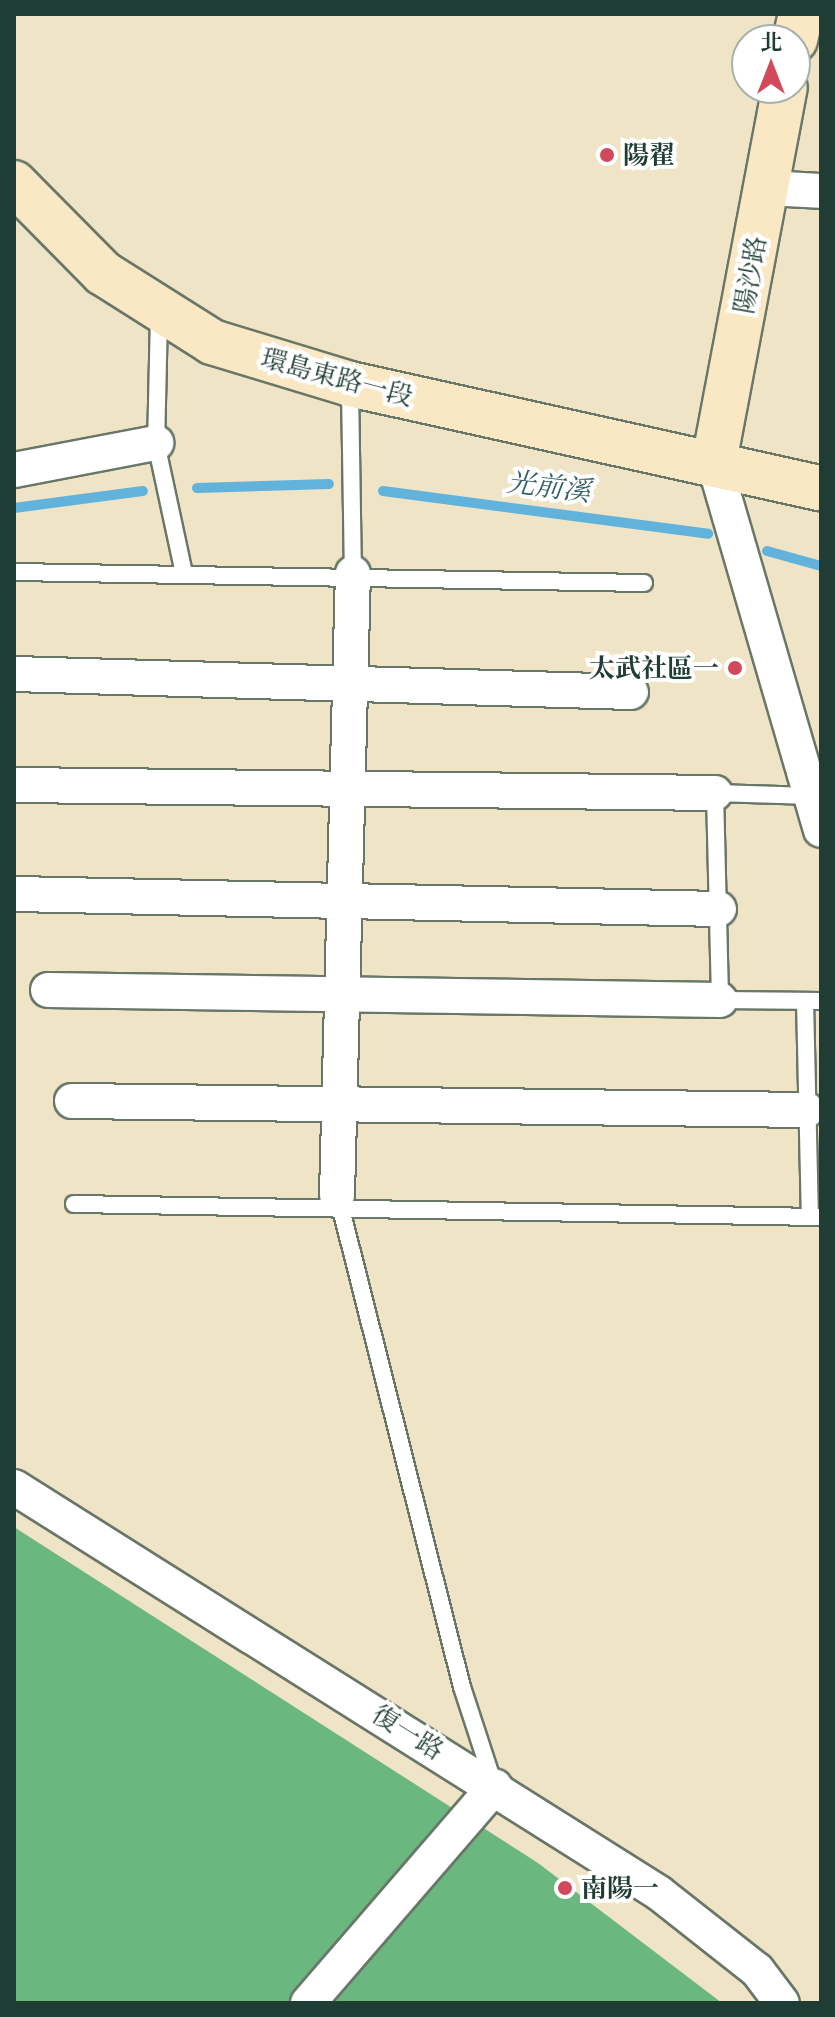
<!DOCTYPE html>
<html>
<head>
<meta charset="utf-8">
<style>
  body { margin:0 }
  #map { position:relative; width:835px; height:2017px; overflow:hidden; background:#f0e4c7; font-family:"Gentium Book Plus","Noto Serif TC",serif }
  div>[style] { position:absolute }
  .forest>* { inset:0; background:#6ab780 }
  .stream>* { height:10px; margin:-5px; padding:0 5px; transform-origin:5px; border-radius:5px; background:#61b3dc }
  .roads { filter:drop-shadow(2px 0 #687767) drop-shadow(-2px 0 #687767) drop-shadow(0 2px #687767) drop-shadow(0 -2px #687767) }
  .lane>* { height:16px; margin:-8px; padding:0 8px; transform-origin:8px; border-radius:8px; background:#fff }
  .street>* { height:34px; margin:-17px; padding:0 17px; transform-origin:17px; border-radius:17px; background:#fff }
  .secondary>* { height:44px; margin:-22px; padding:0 22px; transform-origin:22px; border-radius:22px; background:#fae7c3 }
  .dots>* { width:22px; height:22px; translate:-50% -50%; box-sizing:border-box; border:4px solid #fff; border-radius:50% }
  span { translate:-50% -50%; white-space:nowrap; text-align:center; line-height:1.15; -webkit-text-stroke:8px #fff; paint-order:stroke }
  .poi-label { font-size:26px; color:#1f3d34; font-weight:700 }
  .left { translate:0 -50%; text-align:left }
  .right { translate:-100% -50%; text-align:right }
  .street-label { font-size:26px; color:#1f3d34 }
  .water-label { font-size:28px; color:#336066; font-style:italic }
  .frame { position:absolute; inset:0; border:16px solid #1f3d34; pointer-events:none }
  .north { position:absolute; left:731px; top:24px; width:80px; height:80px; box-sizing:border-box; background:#fff; border:2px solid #a5b1ae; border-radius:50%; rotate:0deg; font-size:22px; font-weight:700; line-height:32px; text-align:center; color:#1f3d34 }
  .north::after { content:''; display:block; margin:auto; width:28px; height:36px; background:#d1495b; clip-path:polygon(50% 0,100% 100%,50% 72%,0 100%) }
</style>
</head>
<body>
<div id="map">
  <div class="forest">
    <i style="clip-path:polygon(14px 1527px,538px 1863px,722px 2003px,14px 2003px)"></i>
  </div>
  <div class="stream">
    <i style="left:197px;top:488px;width:132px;rotate:-1.7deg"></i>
    <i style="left:383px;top:491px;width:328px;rotate:7.5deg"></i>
    <i style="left:14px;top:508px;width:130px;rotate:-7.5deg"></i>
    <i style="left:767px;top:551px;width:56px;rotate:15.5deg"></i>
  </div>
  <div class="roads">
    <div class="lane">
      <i style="left:159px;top:315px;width:128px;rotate:91.3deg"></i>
      <i style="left:156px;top:443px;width:134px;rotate:77.9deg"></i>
      <i style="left:350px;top:387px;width:186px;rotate:89.1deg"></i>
      <i style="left:14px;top:572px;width:630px;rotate:1deg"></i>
      <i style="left:812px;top:796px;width:97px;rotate:-178.2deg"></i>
      <i style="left:715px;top:793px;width:207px;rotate:88.6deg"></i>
      <i style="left:720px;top:1000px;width:101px;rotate:0.6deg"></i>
      <i style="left:805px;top:1001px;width:216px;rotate:88.7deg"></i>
      <i style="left:339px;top:1201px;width:501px;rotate:75.8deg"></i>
      <i style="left:462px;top:1687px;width:103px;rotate:71.9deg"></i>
      <i style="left:74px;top:1204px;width:747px;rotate:1deg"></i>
    </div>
    <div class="street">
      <i style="left:766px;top:188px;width:55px;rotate:3.1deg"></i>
      <i style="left:714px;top:462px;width:383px;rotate:73.8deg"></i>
      <i style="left:14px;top:470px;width:145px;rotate:-10.8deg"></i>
      <i style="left:14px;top:674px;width:617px;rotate:1.67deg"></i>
      <i style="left:14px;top:785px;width:701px;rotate:0.65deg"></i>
      <i style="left:15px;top:894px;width:704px;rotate:1.22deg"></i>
      <i style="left:48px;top:990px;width:672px;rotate:0.85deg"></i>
      <i style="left:72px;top:1101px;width:735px;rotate:0.7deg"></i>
      <i style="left:337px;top:1195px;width:622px;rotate:-88.53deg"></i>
      <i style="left:14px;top:1487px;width:762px;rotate:32.19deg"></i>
      <i style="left:659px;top:1893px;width:125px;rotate:38.2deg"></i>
      <i style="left:757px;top:1970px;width:41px;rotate:52.9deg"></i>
      <i style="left:308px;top:2003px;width:286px;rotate:-49.2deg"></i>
    </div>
    <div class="secondary">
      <i style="left:795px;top:40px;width:27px;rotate:-77deg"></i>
      <i style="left:14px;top:183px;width:127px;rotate:45.3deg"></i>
      <i style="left:103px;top:273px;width:129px;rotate:32.3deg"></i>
      <i style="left:212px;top:342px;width:144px;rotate:16.9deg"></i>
      <i style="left:350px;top:384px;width:482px;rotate:12.5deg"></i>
      <i style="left:714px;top:462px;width:381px;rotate:-79.3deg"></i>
    </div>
  </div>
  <div class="dots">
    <i style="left:607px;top:155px;background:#d1495b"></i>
    <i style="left:735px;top:668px;background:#d1495b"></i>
    <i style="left:565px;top:1888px;background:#d1495b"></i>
  </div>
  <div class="poi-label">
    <span class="left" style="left:623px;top:155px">陽翟</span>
    <span class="right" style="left:719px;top:668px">太武社區一</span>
    <span class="left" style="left:581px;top:1888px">南陽一</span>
  </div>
  <div class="street-label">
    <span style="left:750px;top:275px;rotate:-80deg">陽沙路</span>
    <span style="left:337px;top:377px;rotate:15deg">環島東路一段</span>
    <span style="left:408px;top:1732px;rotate:32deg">復一路</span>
  </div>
  <div class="water-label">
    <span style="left:549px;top:486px;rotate:7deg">光前溪</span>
  </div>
  <div class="frame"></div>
  <div class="north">北</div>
</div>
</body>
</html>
